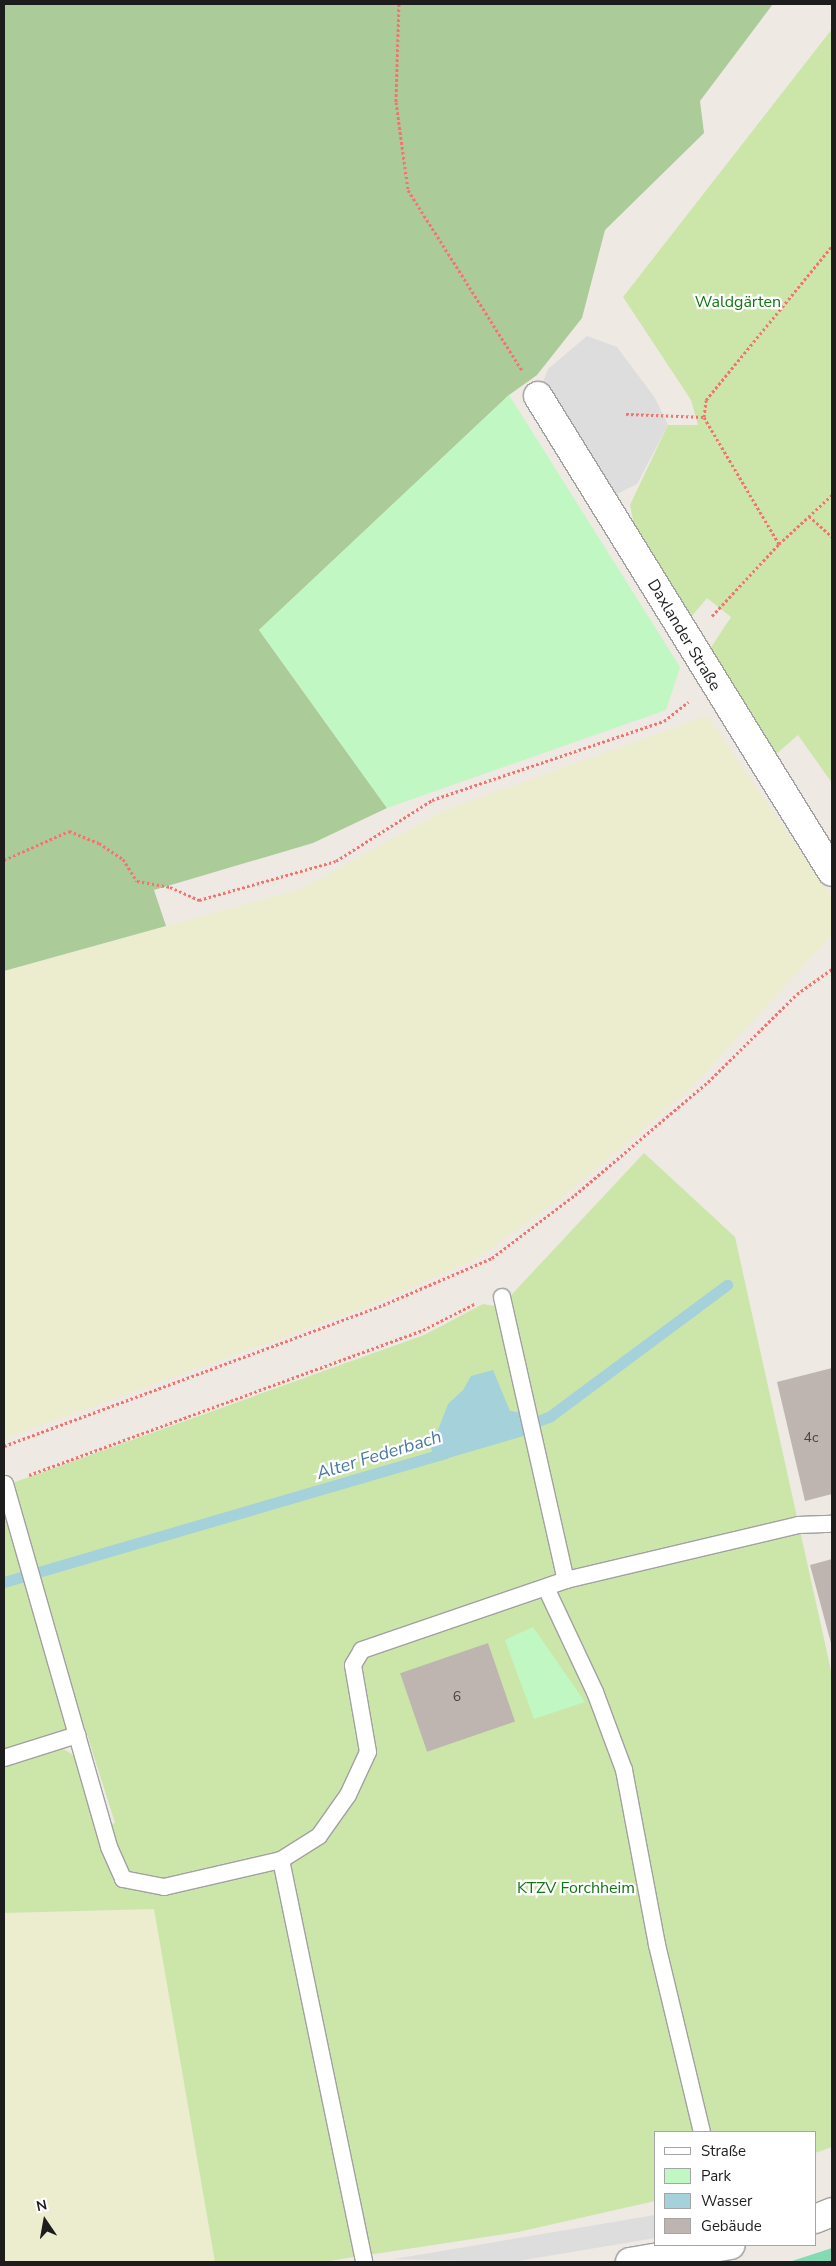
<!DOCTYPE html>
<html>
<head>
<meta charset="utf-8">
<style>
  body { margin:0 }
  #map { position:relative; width:836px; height:2266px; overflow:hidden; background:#eee9e3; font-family:"Nunito Sans",sans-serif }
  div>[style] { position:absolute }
  .farmland>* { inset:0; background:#ececcf }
  .grass>* { inset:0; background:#cce6aa }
  .forest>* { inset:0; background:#abcb99 }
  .park>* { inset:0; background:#c1f7c2 }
  .pitch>* { inset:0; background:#84dab3 }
  .parking>* { inset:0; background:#ddd }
  .water>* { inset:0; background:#a5d1da }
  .stream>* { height:11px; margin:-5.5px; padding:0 5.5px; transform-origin:5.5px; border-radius:5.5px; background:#a5d1da }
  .building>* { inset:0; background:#beb5b0; transform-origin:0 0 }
  .path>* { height:3px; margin-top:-1.5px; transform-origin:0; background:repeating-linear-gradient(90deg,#f4736e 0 2.5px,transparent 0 5px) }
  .roads { filter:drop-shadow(1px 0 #a1a1a1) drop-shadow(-1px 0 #a1a1a1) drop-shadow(0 1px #a1a1a1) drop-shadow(0 -1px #a1a1a1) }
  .service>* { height:16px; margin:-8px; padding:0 8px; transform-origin:8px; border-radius:8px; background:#fff }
  .minor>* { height:28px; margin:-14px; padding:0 14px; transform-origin:14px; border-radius:14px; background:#fff }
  span { translate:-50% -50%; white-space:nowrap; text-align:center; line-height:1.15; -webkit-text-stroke:4.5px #fff; paint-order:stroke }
  .number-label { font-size:14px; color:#454342 }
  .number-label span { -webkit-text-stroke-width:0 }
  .park-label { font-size:16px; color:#107611 }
  .street-label { font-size:16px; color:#1d1d1d }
  .water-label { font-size:18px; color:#4b7ba0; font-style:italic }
  .frame { position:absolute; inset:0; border:5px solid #1d1d1d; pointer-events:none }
  .legend { position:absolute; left:654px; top:2131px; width:162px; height:115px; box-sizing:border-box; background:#fff; border:1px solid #a5a5a5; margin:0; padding:6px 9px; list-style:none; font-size:15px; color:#1d1d1d }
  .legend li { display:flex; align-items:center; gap:10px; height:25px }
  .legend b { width:25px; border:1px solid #a5a5a5 }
  .north { position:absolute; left:20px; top:2196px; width:50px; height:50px; -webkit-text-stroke:4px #fff; paint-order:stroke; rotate:348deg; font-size:14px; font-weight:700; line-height:20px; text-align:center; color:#1d1d1d }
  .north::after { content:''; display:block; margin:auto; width:18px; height:22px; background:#1d1d1d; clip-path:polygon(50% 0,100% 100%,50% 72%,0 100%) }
</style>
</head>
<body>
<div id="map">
  <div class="farmland">
    <i style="clip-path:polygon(707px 716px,832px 897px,832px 935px,688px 1091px,562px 1198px,474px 1260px,369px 1306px,4px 1439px,4px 971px,301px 889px,445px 810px)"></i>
    <i style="clip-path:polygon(154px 1909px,215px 2262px,4px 2262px,4px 1913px)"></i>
  </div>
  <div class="grass">
    <i style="clip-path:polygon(832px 29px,832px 783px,798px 735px,773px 757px,708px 652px,731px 617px,707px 598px,687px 622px,637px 539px,630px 505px,668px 425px,698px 425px,691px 400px,623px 297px)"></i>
    <i style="clip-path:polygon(644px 1153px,735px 1237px,832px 1675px,832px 2147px,815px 2153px,815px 2132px,655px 2132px,655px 2201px,518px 2232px,322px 2262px,215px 2262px,154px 1909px,4px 1913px,4px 1766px,60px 1747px,75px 1756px,95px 1828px,115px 1823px,84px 1725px,4px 1750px,4px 1486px,424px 1335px,483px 1304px,500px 1307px)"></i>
  </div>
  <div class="forest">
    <i style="clip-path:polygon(4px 4px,773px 4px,700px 101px,704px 133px,605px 230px,582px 318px,537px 375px,509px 395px,259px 630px,387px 808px,313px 843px,154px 890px,166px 926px,4px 971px)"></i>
  </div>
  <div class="park">
    <i style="clip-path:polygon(509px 395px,680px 667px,666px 710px,387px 808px,259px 630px)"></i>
    <i style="clip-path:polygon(533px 1627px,585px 1702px,534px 1719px,505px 1640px)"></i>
  </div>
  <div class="pitch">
    <i style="clip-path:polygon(832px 2248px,832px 2262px,789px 2262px)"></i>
  </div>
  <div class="parking">
    <i style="clip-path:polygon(587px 336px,617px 347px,655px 398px,668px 425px,637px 484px,605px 500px,538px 396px,548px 369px)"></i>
    <i style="clip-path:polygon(655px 2215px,655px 2238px,512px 2262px,394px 2259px)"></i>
  </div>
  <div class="water">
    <i style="clip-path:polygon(493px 1370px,510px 1411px,523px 1413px,527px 1435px,435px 1462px,431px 1448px,448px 1404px,463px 1390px,471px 1376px)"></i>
  </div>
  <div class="stream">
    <i style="left:525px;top:1426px;width:26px;rotate:-21deg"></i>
    <i style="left:549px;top:1417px;width:222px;rotate:-36.6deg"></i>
    <i style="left:4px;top:1582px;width:460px;rotate:-16.3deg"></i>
  </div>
  <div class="building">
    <i style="clip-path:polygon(832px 1368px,832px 1494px,805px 1501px,777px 1382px)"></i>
    <i style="clip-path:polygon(832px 1559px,832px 1647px,810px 1565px)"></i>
    <i style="left:488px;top:1643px;width:83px;height:93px;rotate:71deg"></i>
  </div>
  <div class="path">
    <i style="left:399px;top:4px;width:98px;rotate:91.8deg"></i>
    <i style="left:396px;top:102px;width:89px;rotate:82.2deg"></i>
    <i style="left:408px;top:190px;width:213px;rotate:57.7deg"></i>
    <i style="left:626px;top:414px;width:78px;rotate:2.2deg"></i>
    <i style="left:809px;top:516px;width:31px;rotate:42deg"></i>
    <i style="left:779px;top:544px;width:72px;rotate:-42.8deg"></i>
    <i style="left:712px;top:616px;width:98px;rotate:-47.1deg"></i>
    <i style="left:779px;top:544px;width:147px;rotate:-120.6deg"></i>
    <i style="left:704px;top:417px;width:17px;rotate:-83deg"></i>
    <i style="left:706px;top:400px;width:199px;rotate:-50.7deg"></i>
    <i style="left:4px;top:860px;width:71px;rotate:-24deg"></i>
    <i style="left:69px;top:831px;width:32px;rotate:22deg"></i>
    <i style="left:99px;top:843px;width:29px;rotate:34deg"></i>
    <i style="left:123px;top:859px;width:26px;rotate:58deg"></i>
    <i style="left:137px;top:881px;width:34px;rotate:10deg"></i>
    <i style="left:170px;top:887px;width:32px;rotate:24deg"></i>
    <i style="left:199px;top:900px;width:142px;rotate:-15.9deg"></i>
    <i style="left:336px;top:861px;width:114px;rotate:-32.4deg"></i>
    <i style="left:432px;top:800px;width:245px;rotate:-18.8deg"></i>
    <i style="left:664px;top:721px;width:31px;rotate:-38deg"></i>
    <i style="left:4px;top:1446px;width:404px;rotate:-20.4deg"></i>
    <i style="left:383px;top:1305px;width:119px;rotate:-23.3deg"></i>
    <i style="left:492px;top:1258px;width:104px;rotate:-37.2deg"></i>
    <i style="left:575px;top:1195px;width:175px;rotate:-40.4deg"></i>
    <i style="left:708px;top:1082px;width:125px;rotate:-44.7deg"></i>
    <i style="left:797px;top:994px;width:43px;rotate:-35.5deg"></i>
    <i style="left:29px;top:1475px;width:420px;rotate:-20.2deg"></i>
    <i style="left:423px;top:1330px;width:59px;rotate:-27deg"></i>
  </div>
  <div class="roads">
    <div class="service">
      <i style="left:502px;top:1297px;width:290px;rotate:77.3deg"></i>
      <i style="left:5px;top:1484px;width:378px;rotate:74deg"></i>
      <i style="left:109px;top:1847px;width:35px;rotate:66deg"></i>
      <i style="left:123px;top:1879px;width:42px;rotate:11deg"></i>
      <i style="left:164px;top:1887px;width:120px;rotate:-13deg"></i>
      <i style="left:281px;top:1860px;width:45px;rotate:-32.3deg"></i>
      <i style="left:319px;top:1836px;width:50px;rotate:-54.7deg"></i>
      <i style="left:348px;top:1795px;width:47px;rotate:-65.1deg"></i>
      <i style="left:368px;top:1752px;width:88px;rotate:-99.8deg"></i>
      <i style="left:353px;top:1665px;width:17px;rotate:-59deg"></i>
      <i style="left:362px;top:1650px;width:216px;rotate:-18.9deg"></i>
      <i style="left:566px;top:1580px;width:238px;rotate:-13.3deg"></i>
      <i style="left:798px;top:1525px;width:34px;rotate:-2deg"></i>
      <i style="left:547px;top:1590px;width:113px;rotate:64.8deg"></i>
      <i style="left:595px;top:1692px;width:83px;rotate:69.6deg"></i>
      <i style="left:624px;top:1770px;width:178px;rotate:79.3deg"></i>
      <i style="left:657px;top:1945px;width:192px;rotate:76.5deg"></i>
      <i style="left:4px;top:1758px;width:77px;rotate:-17.5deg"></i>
      <i style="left:281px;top:1860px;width:410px;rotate:78.3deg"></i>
    </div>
    <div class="minor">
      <i style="left:538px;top:396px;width:559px;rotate:58.3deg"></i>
      <i style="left:815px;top:2219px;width:18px;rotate:-22deg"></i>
      <i style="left:630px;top:2262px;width:102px;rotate:-9.6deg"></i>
    </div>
  </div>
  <div class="number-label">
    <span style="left:811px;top:1438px">4c</span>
    <span style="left:457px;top:1697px">6</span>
  </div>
  <div class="park-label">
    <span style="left:738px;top:302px">Waldgärten</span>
    <span style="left:576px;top:1888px">KTZV Forchheim</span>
  </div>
  <div class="street-label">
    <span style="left:684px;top:635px;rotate:59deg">Daxlander Straße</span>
  </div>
  <div class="water-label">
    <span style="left:379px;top:1455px;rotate:-17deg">Alter Federbach</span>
  </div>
  <div class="frame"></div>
  <ul class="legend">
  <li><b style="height:6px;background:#fff"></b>Straße</li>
  <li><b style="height:14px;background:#c1f7c2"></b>Park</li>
  <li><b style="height:14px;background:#a5d1da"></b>Wasser</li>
  <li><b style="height:14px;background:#beb5b0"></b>Gebäude</li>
  </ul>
  <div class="north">N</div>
</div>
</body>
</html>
